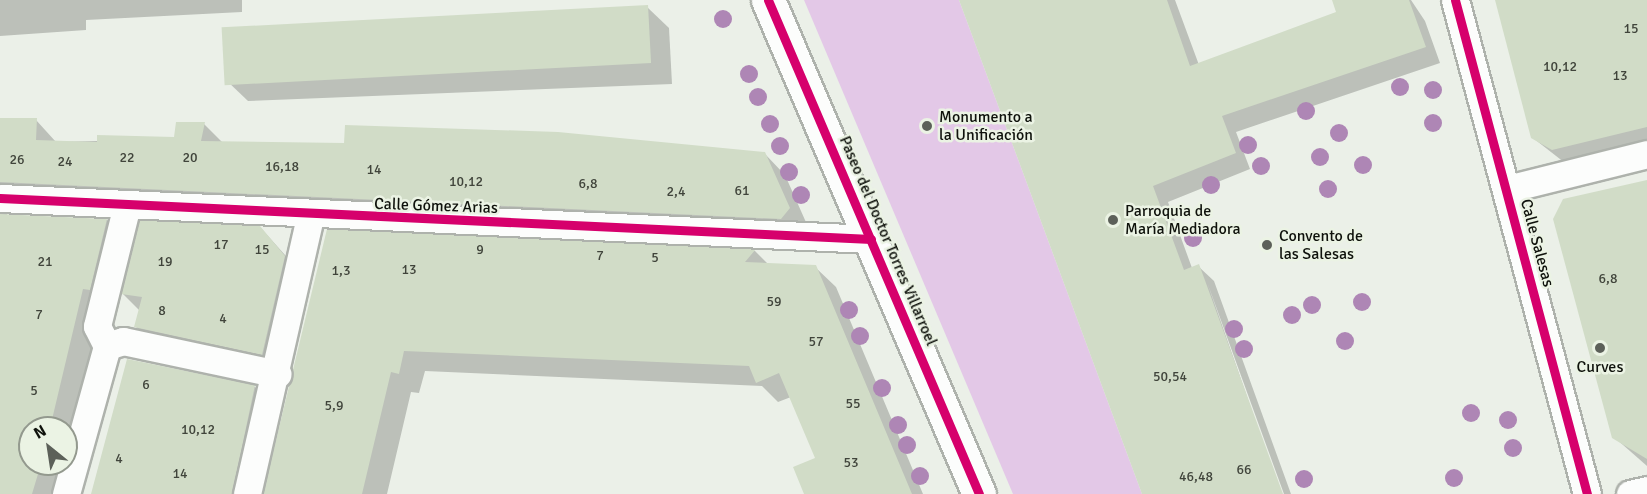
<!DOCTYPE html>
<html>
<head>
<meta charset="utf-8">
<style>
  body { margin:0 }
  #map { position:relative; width:1647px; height:494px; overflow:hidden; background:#ebf0e8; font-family:Signika,sans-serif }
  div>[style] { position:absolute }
  .green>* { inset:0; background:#e3c8e7 }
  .shadow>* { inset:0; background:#0003 }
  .building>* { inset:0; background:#d1dcc7; transform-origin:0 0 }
  .roads { filter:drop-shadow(2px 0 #aeb2ac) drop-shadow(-2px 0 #aeb2ac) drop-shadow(0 2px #aeb2ac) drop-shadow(0 -2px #aeb2ac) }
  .minor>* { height:27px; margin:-13.5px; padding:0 13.5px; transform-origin:13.5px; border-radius:13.5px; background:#fcfdfc }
  .trunk>* { height:33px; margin:-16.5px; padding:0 16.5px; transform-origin:16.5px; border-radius:16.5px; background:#fcfdfc }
  .cycleway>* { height:9px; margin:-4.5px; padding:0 4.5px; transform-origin:4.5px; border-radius:4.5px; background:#d6006c }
  .trees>* { width:18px; height:18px; margin:-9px; border-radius:50%; background:#ae86b5 }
  .dots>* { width:16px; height:16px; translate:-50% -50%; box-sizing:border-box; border:3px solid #ebf3e4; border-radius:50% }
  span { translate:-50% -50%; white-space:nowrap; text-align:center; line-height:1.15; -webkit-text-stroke:5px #ebf3e4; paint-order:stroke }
  .number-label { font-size:14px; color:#40443b }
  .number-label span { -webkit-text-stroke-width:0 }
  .poi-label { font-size:16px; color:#0f120c }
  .left { translate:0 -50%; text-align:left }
  .street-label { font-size:16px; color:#0f120c }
  .north { position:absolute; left:18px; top:416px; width:60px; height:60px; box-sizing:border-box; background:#ebf3e4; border:2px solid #93998e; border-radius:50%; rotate:330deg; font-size:16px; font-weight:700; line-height:24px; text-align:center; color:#0f120c }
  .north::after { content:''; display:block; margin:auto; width:21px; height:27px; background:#5c6059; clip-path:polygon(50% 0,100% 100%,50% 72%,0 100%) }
</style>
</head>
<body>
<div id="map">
  <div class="green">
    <i style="clip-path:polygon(804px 0,959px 0,1142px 494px,1013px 494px)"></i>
  </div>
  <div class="shadow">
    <i style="clip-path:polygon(0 0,242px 0,242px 12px,86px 20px,86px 30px,0 36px)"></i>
    <i style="clip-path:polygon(960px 0,1175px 0,1199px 65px,1338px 13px,1333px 0,1411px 0,1425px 21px,1440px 63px,1236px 132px,1250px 169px,1168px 202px,1192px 268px,1198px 266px,1214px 281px,1291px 494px,1284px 494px,1207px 282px,1281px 494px,1144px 494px)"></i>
    <i style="clip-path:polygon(1496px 0,1647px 0,1647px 153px,1574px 170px,1533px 138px)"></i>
    <i style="clip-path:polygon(647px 7px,669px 28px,672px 84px,248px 101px,226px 80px)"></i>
    <i style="clip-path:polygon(0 119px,36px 120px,56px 142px,176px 139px,204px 124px,223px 143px,765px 154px,785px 175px,809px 229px,14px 204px,6px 216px,107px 220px,127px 241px,66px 456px,66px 428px,30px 428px,30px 464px,64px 464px,56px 494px,0 494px)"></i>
    <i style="clip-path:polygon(1647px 182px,1647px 466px,1614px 437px)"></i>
    <i style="clip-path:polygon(260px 227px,302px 274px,280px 371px,154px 344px,136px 327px,140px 311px,123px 294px)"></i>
    <i style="clip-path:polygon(328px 231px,755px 251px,769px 265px,815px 267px,836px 287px,923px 494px,805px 494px,817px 459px,791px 397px,778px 402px,762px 386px,425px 371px,419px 393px,411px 392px,387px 494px,265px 494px)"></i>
    <i style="clip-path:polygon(128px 361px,255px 387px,275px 407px,256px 494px,92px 494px)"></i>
  </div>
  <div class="building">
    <i style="clip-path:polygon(959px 0,1167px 0,1190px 66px,1336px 12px,1332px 0,1409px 0,1426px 47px,1222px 116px,1236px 153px,1153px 186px,1184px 270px,1199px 264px,1283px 494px,1142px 494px)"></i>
    <i style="clip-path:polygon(1495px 0,1647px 0,1647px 127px,1552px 150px,1531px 138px)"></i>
    <i style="left:648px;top:5px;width:58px;height:427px;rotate:87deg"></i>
    <i style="clip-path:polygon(0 118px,37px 118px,36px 140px,97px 142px,97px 135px,174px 137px,176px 122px,205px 122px,201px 141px,344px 143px,345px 125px,558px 132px,765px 152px,790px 208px,781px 219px,0 182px)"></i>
    <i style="clip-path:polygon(1647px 180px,1647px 459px,1612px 438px,1553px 219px,1563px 199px)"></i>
    <i style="clip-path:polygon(0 214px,107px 219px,90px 290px,83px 289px,50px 428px,30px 428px,30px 464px,41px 464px,32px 494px,0 494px)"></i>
    <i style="clip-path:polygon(139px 220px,260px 226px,285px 256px,262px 355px,134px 327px,142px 297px,121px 294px)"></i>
    <i style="clip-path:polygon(327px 229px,756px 249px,745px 262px,816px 265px,912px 494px,804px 494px,793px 467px,815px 458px,779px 373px,756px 383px,749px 366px,404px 351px,399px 374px,391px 372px,362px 494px,263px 494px)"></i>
    <i style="clip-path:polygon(127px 359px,255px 385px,232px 494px,91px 494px)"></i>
  </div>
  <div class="roads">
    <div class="minor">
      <i style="left:1455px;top:0;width:511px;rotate:75.04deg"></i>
      <i style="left:1507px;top:189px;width:144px;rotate:-14deg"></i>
      <i style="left:0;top:198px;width:872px;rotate:2.7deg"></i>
      <i style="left:107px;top:346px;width:17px;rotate:-17deg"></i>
      <i style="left:123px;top:341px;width:158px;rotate:12deg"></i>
      <i style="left:66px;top:494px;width:154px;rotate:-74.5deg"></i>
      <i style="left:107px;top:346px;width:22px;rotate:-117deg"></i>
      <i style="left:97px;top:326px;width:125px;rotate:-76.1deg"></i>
      <i style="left:247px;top:494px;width:285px;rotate:-77.2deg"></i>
      <i style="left:1630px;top:494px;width:17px;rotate:-13deg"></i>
    </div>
    <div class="trunk">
      <i style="left:768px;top:0;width:537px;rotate:66.87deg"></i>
    </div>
  </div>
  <div class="cycleway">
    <i style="left:768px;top:0;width:537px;rotate:66.87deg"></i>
    <i style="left:1455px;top:0;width:511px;rotate:75.04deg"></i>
    <i style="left:0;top:198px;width:872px;rotate:2.7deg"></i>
  </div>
  <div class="trees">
    <i style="left:723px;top:19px"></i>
    <i style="left:749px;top:74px"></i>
    <i style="left:1400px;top:87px"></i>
    <i style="left:1433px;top:90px"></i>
    <i style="left:758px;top:97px"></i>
    <i style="left:1306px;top:111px"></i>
    <i style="left:1433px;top:123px"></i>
    <i style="left:770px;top:124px"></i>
    <i style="left:1339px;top:133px"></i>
    <i style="left:1248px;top:145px"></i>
    <i style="left:780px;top:146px"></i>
    <i style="left:1320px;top:157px"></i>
    <i style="left:1363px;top:165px"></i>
    <i style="left:1261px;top:166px"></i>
    <i style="left:789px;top:172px"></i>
    <i style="left:1211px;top:185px"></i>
    <i style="left:1328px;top:189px"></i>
    <i style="left:801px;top:195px"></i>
    <i style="left:1193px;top:238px"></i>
    <i style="left:1362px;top:302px"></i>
    <i style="left:1312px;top:305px"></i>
    <i style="left:849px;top:310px"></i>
    <i style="left:1292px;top:315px"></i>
    <i style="left:1234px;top:329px"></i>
    <i style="left:860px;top:336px"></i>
    <i style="left:1345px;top:341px"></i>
    <i style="left:1244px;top:349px"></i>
    <i style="left:882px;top:388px"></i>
    <i style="left:1471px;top:413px"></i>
    <i style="left:1508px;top:420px"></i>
    <i style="left:898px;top:425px"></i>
    <i style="left:907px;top:445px"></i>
    <i style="left:1513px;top:448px"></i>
    <i style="left:920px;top:476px"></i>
    <i style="left:1454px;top:478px"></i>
    <i style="left:1304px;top:479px"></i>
  </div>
  <div class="dots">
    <i style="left:927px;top:126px;background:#5c6059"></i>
    <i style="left:1113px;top:220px;background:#5c6059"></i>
    <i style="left:1267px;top:245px;background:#5c6059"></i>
    <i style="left:1600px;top:348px;background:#5c6059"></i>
  </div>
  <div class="number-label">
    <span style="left:1631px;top:29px">15</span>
    <span style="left:1560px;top:67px">10,12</span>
    <span style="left:1620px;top:76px">13</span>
    <span style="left:127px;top:158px">22</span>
    <span style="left:190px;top:158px">20</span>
    <span style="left:17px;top:160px">26</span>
    <span style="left:65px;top:162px">24</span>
    <span style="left:282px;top:167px">16,18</span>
    <span style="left:374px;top:170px">14</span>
    <span style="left:466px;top:182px">10,12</span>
    <span style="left:588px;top:184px">6,8</span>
    <span style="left:742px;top:191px">61</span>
    <span style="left:676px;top:192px">2,4</span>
    <span style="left:221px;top:245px">17</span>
    <span style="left:262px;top:250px">15</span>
    <span style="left:480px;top:250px">9</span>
    <span style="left:600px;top:256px">7</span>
    <span style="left:655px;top:258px">5</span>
    <span style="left:45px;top:262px">21</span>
    <span style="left:165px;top:262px">19</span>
    <span style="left:409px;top:270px">13</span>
    <span style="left:341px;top:271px">1,3</span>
    <span style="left:1608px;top:279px">6,8</span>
    <span style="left:774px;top:302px">59</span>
    <span style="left:162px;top:311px">8</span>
    <span style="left:39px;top:315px">7</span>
    <span style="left:223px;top:319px">4</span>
    <span style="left:816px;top:342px">57</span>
    <span style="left:1170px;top:377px">50,54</span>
    <span style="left:146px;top:385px">6</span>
    <span style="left:34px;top:391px">5</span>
    <span style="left:853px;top:404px">55</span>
    <span style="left:334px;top:406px">5,9</span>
    <span style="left:198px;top:430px">10,12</span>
    <span style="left:119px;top:459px">4</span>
    <span style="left:851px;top:463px">53</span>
    <span style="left:1244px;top:470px">66</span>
    <span style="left:180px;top:474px">14</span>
    <span style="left:1196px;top:477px">46,48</span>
  </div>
  <div class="poi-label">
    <span class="left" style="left:939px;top:126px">Monumento a<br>la Unificación</span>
    <span class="left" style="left:1125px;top:220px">Parroquia de<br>María Mediadora</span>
    <span class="left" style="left:1279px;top:245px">Convento de<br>las Salesas</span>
    <span style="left:1600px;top:367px">Curves</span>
  </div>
  <div class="street-label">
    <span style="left:436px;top:206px;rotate:2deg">Calle Gómez Arias</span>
    <span style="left:888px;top:241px;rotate:67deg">Paseo del Doctor Torres Villarroel</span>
    <span style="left:1537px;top:243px;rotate:75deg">Calle Salesas</span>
  </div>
  <div class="north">N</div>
</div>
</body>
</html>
